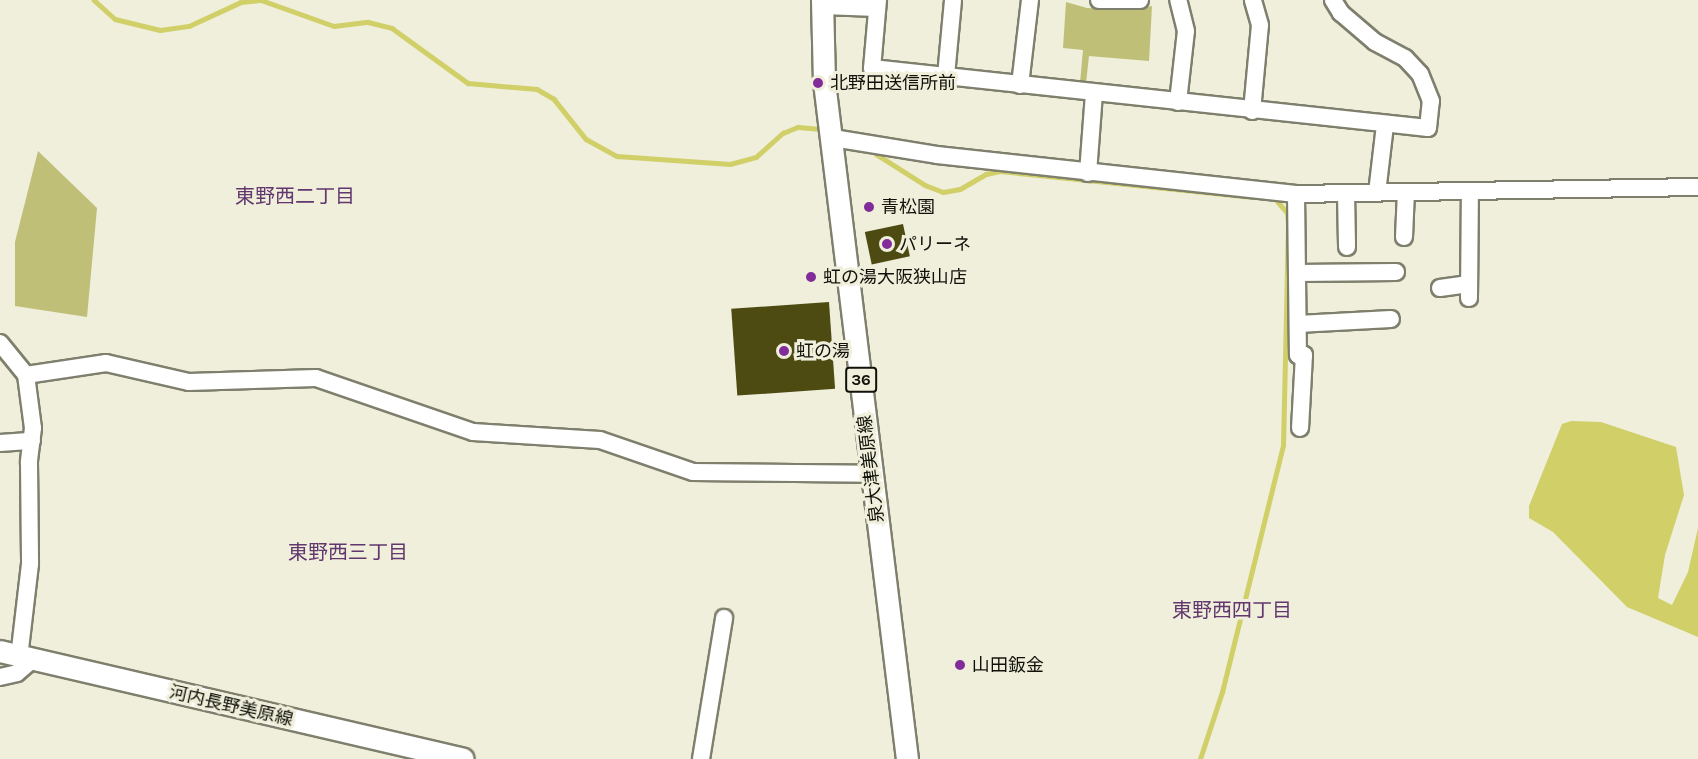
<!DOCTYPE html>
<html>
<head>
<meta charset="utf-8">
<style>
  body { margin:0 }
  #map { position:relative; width:1698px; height:759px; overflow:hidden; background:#efefdb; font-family:Karla,"Noto Sans JP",sans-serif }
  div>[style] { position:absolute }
  .green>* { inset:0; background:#c0bf78 }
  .water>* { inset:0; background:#d1cf68 }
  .stream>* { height:4.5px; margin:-2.25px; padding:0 2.25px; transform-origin:2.25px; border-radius:2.25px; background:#d1cf68 }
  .building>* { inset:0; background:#4d4b12; transform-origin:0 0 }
  .roads { filter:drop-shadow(2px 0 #7e7f6c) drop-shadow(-2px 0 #7e7f6c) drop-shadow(0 2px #7e7f6c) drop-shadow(0 -2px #7e7f6c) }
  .minor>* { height:16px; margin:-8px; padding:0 8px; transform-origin:8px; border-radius:8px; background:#fff }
  .major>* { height:21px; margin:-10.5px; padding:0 10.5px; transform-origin:10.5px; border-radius:10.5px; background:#fff }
  .dots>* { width:16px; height:16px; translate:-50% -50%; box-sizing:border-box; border:3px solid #efefdb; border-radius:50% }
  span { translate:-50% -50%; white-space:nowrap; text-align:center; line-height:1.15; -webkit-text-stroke:6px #efefdb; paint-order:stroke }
  .shield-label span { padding:2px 4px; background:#efefdb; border:2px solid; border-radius:4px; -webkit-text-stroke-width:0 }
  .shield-label { font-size:16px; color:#11110a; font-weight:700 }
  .poi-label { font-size:18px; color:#11110a }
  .left { translate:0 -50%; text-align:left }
  .street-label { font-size:18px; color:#11110a }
  .neighbourhood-label { font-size:20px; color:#61376e }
</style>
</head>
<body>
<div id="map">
  <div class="green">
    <i style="clip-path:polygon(1066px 2px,1087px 8px,1132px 10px,1152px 6px,1149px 61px,1089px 56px,1086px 83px,1080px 83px,1083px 50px,1063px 48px)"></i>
    <i style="clip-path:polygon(38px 151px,97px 208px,87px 317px,15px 306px,15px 242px)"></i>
  </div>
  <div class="water">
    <i style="clip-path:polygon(1571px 421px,1601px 422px,1676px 447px,1684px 495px,1665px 555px,1658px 598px,1672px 605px,1688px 572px,1698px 528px,1698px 637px,1627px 607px,1553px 532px,1529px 518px,1529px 506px,1562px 424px)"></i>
  </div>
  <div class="stream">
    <i style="left:94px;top:0;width:28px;rotate:42deg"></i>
    <i style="left:115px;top:19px;width:46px;rotate:13.7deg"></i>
    <i style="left:160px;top:30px;width:29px;rotate:-8deg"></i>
    <i style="left:189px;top:26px;width:57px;rotate:-24.8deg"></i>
    <i style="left:241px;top:2px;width:18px;rotate:-6deg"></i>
    <i style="left:261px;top:0;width:77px;rotate:19.6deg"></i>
    <i style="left:334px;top:26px;width:34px;rotate:-7deg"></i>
    <i style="left:368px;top:22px;width:25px;rotate:14deg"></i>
    <i style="left:392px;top:28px;width:94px;rotate:35.9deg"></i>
    <i style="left:468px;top:83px;width:69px;rotate:5deg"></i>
    <i style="left:537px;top:89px;width:20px;rotate:30deg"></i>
    <i style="left:554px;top:99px;width:51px;rotate:51.3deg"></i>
    <i style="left:586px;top:139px;width:35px;rotate:29deg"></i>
    <i style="left:617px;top:156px;width:113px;rotate:4deg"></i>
    <i style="left:730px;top:164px;width:27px;rotate:-15deg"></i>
    <i style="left:756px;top:157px;width:36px;rotate:-42deg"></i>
    <i style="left:783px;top:133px;width:16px;rotate:-22deg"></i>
    <i style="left:798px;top:127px;width:23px;rotate:5deg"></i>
    <i style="left:876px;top:154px;width:58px;rotate:32.3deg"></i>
    <i style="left:925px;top:185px;width:19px;rotate:21deg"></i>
    <i style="left:943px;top:192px;width:17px;rotate:-10deg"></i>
    <i style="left:960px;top:189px;width:30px;rotate:-30deg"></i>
    <i style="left:986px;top:174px;width:14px;rotate:-12deg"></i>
    <i style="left:1000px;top:171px;width:251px;rotate:5.9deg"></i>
    <i style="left:1200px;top:759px;width:71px;rotate:-71.8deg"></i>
    <i style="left:1222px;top:692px;width:253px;rotate:-76.1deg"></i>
    <i style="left:1283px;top:446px;width:222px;rotate:-88.7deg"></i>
    <i style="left:1288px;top:224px;width:11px;rotate:-95deg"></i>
    <i style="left:1287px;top:213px;width:20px;rotate:-131deg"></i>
  </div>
  <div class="building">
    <i style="left:903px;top:224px;width:33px;height:39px;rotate:78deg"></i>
    <i style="left:829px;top:302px;width:87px;height:98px;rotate:86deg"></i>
  </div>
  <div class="roads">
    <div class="minor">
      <i style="left:878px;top:0;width:68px;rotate:95deg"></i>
      <i style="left:872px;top:68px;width:559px;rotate:6.16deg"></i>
      <i style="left:1428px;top:128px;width:27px;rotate:-84deg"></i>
      <i style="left:1431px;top:101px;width:29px;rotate:-112deg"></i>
      <i style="left:1420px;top:74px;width:22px;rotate:-133deg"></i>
      <i style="left:1405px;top:58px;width:34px;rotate:-152deg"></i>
      <i style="left:1375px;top:42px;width:45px;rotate:-139.5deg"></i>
      <i style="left:1341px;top:13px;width:15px;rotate:-122deg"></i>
      <i style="left:1099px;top:0;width:41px"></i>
      <i style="left:822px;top:6px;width:55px;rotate:2.1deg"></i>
      <i style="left:946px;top:76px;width:76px;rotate:-84.7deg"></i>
      <i style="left:1020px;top:85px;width:86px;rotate:-83.3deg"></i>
      <i style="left:1178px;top:102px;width:71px;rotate:-83.6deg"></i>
      <i style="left:1186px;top:31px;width:32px;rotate:-104deg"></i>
      <i style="left:1252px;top:111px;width:86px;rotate:-84.7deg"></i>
      <i style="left:1260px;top:25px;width:26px;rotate:-106deg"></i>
      <i style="left:833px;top:138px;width:105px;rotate:9.3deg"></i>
      <i style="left:937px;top:155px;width:361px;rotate:6.2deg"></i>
      <i style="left:1296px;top:194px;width:402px;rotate:-1deg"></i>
      <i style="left:1088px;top:173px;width:80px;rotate:-85.7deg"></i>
      <i style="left:1346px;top:193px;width:54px;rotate:88.9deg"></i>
      <i style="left:1377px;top:193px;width:68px;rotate:-83.3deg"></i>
      <i style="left:1296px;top:194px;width:161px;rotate:89.3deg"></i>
      <i style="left:1298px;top:355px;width:6px"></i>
      <i style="left:1304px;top:355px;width:73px;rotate:93.1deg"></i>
      <i style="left:1404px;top:237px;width:45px;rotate:-87.5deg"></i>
      <i style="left:1297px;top:273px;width:99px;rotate:-0.6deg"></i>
      <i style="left:1440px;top:288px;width:29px;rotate:-8deg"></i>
      <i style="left:1469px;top:298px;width:107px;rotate:-89.5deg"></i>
      <i style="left:1298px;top:324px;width:93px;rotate:-3.1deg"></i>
      <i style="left:0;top:343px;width:41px;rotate:50.9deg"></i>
      <i style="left:26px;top:375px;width:53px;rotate:82.5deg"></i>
      <i style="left:33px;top:428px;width:35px;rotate:97deg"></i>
      <i style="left:29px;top:463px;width:101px;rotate:89.4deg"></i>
      <i style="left:30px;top:564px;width:94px;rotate:96.7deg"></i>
      <i style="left:26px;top:375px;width:81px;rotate:-8.5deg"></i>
      <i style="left:106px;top:363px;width:85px;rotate:12.9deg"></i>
      <i style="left:189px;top:382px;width:127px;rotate:-1.8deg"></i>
      <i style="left:316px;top:378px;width:166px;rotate:19deg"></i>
      <i style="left:473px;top:432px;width:127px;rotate:3.6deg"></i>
      <i style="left:600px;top:440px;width:98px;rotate:19deg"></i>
      <i style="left:693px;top:472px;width:179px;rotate:0.6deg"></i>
      <i style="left:0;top:443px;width:32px;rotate:-4deg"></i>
      <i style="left:0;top:677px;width:17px;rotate:-13deg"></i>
      <i style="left:17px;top:673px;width:20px;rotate:-41deg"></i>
      <i style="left:701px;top:759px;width:143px;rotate:-80.7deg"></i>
    </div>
    <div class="major">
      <i style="left:822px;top:0;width:82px;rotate:88.6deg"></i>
      <i style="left:824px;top:82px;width:682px;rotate:83.01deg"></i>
      <i style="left:0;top:651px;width:475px;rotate:13.1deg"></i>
    </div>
  </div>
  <div class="dots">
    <i style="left:818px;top:83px;background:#822c9a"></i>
    <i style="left:869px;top:207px;background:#822c9a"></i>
    <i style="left:887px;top:244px;background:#822c9a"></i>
    <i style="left:811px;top:277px;background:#822c9a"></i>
    <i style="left:784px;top:351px;background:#822c9a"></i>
    <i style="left:960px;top:665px;background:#822c9a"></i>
  </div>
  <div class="shield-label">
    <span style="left:861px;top:380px">36</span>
  </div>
  <div class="poi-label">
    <span class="left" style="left:830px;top:83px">北野田送信所前</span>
    <span class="left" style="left:881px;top:207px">青松園</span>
    <span class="left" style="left:899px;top:244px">パリーネ</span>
    <span class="left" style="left:823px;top:277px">虹の湯大阪狭山店</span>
    <span class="left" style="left:796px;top:351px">虹の湯</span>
    <span class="left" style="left:972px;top:665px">山田鈑金</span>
  </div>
  <div class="street-label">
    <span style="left:871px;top:469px;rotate:-97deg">泉大津美原線</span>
    <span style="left:231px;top:706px;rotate:13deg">河内長野美原線</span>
  </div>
  <div class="neighbourhood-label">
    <span style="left:295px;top:196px">東野西二丁目</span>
    <span style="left:348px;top:552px">東野西三丁目</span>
    <span style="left:1232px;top:610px">東野西四丁目</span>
  </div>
</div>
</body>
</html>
